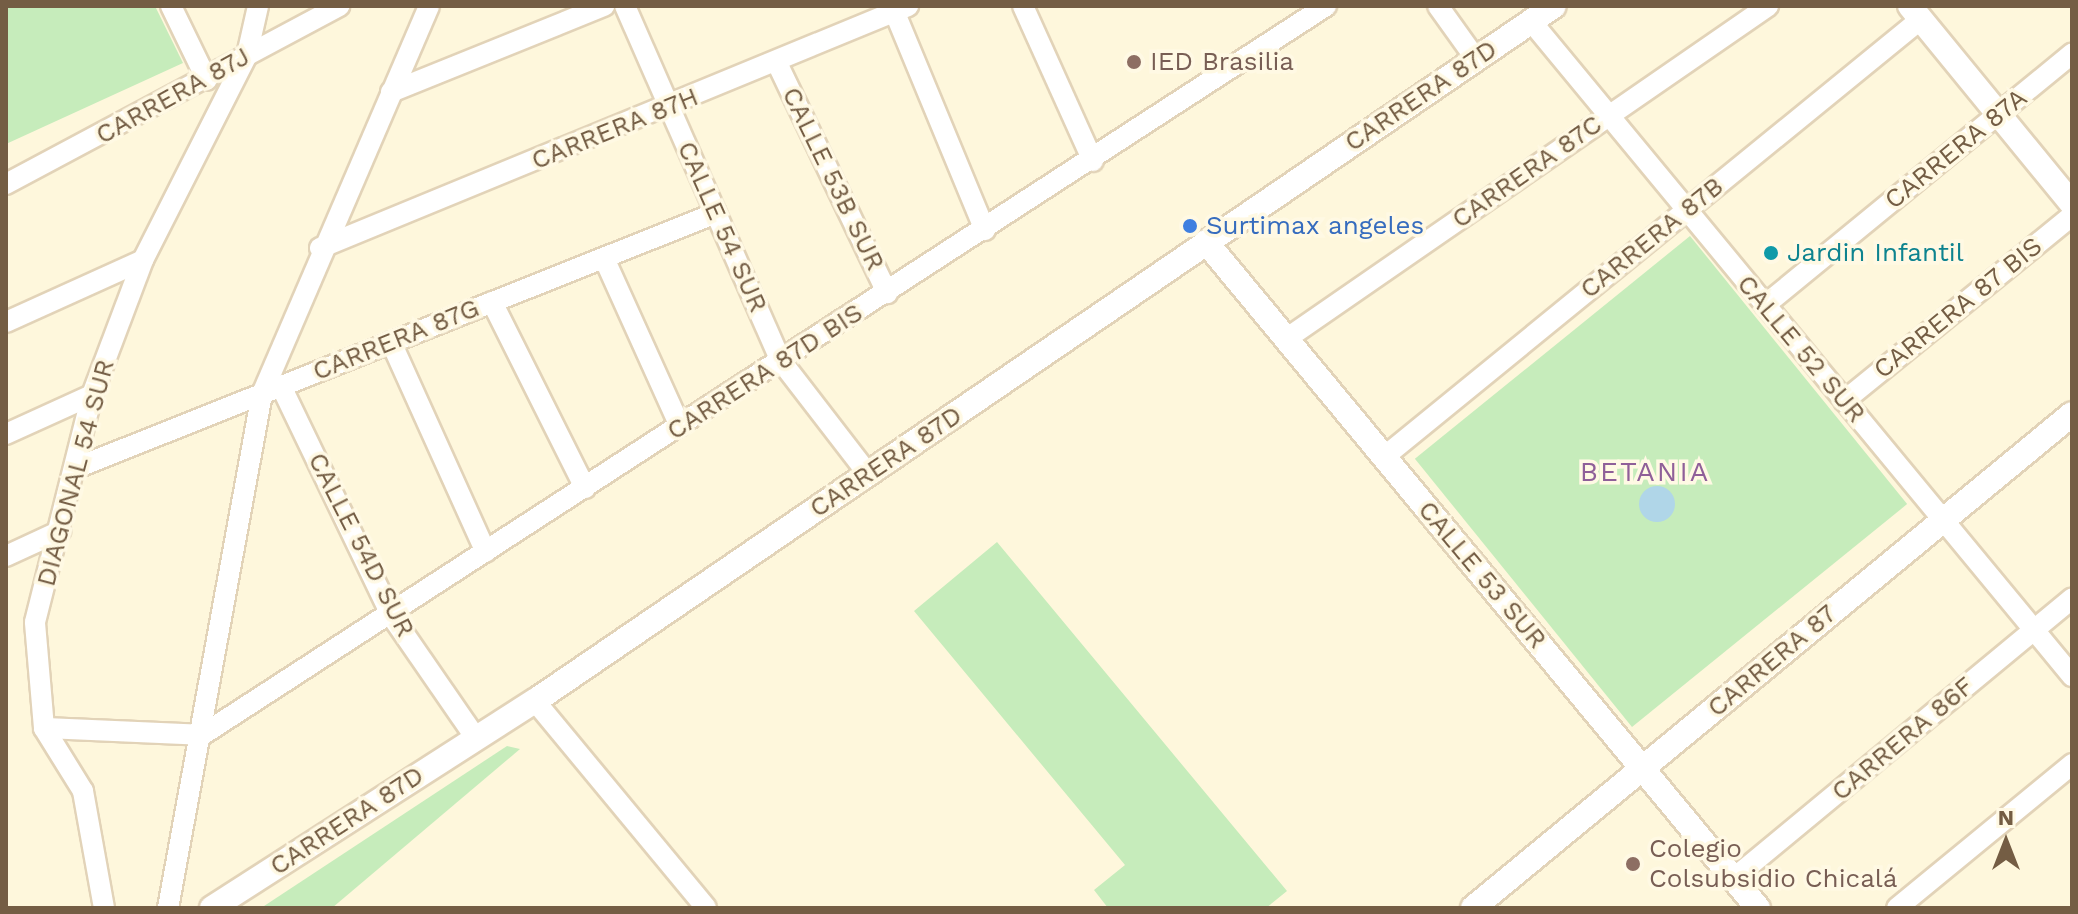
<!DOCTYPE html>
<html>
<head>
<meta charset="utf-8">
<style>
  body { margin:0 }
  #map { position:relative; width:2078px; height:914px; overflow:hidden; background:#fef7dc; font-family:"Work Sans",sans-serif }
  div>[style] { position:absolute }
  .green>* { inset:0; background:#c6ecbb; transform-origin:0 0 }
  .water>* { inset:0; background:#b0d6e8 }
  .round { border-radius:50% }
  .roads { filter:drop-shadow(2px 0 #e2d3b8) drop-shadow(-2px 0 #e2d3b8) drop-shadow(0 2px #e2d3b8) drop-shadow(0 -2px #e2d3b8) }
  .minor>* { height:20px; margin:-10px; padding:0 10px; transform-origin:10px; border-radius:10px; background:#fff }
  .tertiary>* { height:24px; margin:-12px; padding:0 12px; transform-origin:12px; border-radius:12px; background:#fff }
  .dots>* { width:22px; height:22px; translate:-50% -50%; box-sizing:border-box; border:4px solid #fff9e4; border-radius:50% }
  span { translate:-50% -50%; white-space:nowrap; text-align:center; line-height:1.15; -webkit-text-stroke:7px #fff9e4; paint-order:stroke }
  .education-label { font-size:26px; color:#785e54 }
  .left { translate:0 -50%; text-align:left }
  .street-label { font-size:26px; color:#745d44 }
  .shop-label { font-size:26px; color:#366cbe }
  .culture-label { font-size:26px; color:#0d838f }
  .neighbourhood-label { font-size:28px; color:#8f5f99; letter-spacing:2px }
  .frame { position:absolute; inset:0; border:8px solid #745d44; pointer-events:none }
  .north { position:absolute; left:1966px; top:802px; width:80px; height:80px; -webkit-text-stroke:6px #fff9e4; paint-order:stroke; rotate:0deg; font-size:22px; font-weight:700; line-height:32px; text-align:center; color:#745d44 }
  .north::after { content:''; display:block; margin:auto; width:28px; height:36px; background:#745d44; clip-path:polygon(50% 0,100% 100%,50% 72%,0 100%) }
</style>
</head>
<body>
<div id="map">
  <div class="green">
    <i style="clip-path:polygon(6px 6px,155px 6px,183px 63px,6px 144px)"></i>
    <i style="left:1690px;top:236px;width:345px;height:354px;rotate:51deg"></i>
    <i style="clip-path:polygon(997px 542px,1287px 891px,1266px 908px,1108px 908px,1094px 890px,1125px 865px,914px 611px)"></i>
    <i style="clip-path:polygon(507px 746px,520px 749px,332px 908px,261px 908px)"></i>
  </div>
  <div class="water">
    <i class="round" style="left:1639px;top:486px;width:36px;height:36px"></i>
  </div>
  <div class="roads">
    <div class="minor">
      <i style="left:171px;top:6px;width:82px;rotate:64.1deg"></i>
      <i style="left:625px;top:6px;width:388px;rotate:66.3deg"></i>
      <i style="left:781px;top:361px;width:143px;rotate:52.4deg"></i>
      <i style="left:1023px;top:6px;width:170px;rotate:65.7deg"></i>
      <i style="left:1438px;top:6px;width:65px;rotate:54.4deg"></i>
      <i style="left:895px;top:13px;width:235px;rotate:67.5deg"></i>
      <i style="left:1531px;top:21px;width:850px;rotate:50.44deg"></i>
      <i style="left:778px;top:65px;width:253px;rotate:64.4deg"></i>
      <i style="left:391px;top:92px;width:230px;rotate:-22deg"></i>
      <i style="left:6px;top:184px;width:378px;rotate:-28.1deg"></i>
      <i style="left:320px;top:248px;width:636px;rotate:-22.37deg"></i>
      <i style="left:604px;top:258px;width:184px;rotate:65.7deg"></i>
      <i style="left:492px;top:302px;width:208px;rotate:63.4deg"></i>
      <i style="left:1765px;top:305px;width:397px;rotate:-39.3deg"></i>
      <i style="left:6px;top:322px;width:150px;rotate:-24.3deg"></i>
      <i style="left:1286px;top:339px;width:586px;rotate:-34.64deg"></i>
      <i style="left:391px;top:342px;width:230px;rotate:65.7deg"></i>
      <i style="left:281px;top:386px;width:254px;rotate:64.3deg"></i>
      <i style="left:391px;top:615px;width:150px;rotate:55.4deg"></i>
      <i style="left:1844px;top:401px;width:294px;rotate:-39.1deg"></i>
      <i style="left:6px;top:434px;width:94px;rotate:-24.4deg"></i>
      <i style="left:1384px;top:457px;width:693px;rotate:-39.2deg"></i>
      <i style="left:76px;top:468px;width:689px;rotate:-21.72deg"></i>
      <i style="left:6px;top:556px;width:60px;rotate:-24.8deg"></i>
      <i style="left:535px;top:701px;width:268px;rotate:50.4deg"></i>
      <i style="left:44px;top:728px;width:158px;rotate:2.5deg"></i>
      <i style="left:202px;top:735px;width:1340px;rotate:-32.97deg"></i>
      <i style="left:1733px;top:879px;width:440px;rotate:-39.6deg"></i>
      <i style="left:104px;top:908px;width:119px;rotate:-100.2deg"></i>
      <i style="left:83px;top:791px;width:74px;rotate:-121.8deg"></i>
      <i style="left:44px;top:728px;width:106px;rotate:-94.9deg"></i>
      <i style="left:35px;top:622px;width:234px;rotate:-75.9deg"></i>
      <i style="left:92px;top:395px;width:144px;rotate:-69.3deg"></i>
      <i style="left:143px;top:260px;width:230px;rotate:-63.1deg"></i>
      <i style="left:247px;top:55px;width:50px;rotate:-77.3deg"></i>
      <i style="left:168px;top:908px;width:523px;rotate:-79.64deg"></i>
      <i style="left:262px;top:394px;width:422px;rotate:-66.7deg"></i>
      <i style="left:1897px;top:908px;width:227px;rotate:-39.4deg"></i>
    </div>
    <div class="tertiary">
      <i style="left:1910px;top:6px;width:256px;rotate:50.7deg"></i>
      <i style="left:1206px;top:242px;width:865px;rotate:50.35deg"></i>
      <i style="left:212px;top:908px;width:384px;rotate:-32.7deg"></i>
      <i style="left:535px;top:701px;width:1233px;rotate:-34.3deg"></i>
      <i style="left:1473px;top:908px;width:776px;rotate:-39.51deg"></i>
    </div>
  </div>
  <div class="dots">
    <i style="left:1134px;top:62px;background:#8d6e63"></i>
    <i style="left:1190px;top:226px;background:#3f7fe0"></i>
    <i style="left:1771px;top:253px;background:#0f9aa8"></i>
    <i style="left:1633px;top:864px;background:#8d6e63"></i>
  </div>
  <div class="education-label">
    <span class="left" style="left:1150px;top:62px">IED Brasilia</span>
    <span class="left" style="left:1649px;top:864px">Colegio<br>Colsubsidio Chicalá</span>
  </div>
  <div class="street-label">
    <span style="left:173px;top:96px;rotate:-29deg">CARRERA 87J</span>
    <span style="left:1421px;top:96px;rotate:-34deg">CARRERA 87D</span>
    <span style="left:615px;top:129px;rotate:-22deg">CARRERA 87H</span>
    <span style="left:1956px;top:149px;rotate:-39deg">CARRERA 87A</span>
    <span style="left:1527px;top:172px;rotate:-35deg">CARRERA 87C</span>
    <span style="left:833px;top:179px;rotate:64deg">CALLE 53B SUR</span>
    <span style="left:722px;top:227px;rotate:66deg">CALLE 54 SUR</span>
    <span style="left:1652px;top:238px;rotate:-39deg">CARRERA 87B</span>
    <span style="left:1958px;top:308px;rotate:-39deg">CARRERA 87 BIS</span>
    <span style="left:396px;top:340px;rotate:-22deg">CARRERA 87G</span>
    <span style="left:1801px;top:349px;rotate:50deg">CALLE 52 SUR</span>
    <span style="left:765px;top:372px;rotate:-33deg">CARRERA 87D BIS</span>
    <span style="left:886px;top:462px;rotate:-34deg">CARRERA 87D</span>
    <span style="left:76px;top:473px;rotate:-75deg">DIAGONAL 54 SUR</span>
    <span style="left:361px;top:545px;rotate:63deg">CALLE 54D SUR</span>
    <span style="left:1482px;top:575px;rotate:50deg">CALLE 53 SUR</span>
    <span style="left:1772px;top:661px;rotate:-40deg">CARRERA 87</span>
    <span style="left:1903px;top:739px;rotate:-40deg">CARRERA 86F</span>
    <span style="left:347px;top:821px;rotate:-33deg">CARRERA 87D</span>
  </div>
  <div class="shop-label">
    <span class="left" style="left:1206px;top:226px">Surtimax angeles</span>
  </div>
  <div class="culture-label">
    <span class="left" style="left:1787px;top:253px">Jardin Infantil</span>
  </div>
  <div class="neighbourhood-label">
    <span style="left:1645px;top:472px">BETANIA</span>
  </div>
  <div class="frame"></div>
  <div class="north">N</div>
</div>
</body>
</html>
